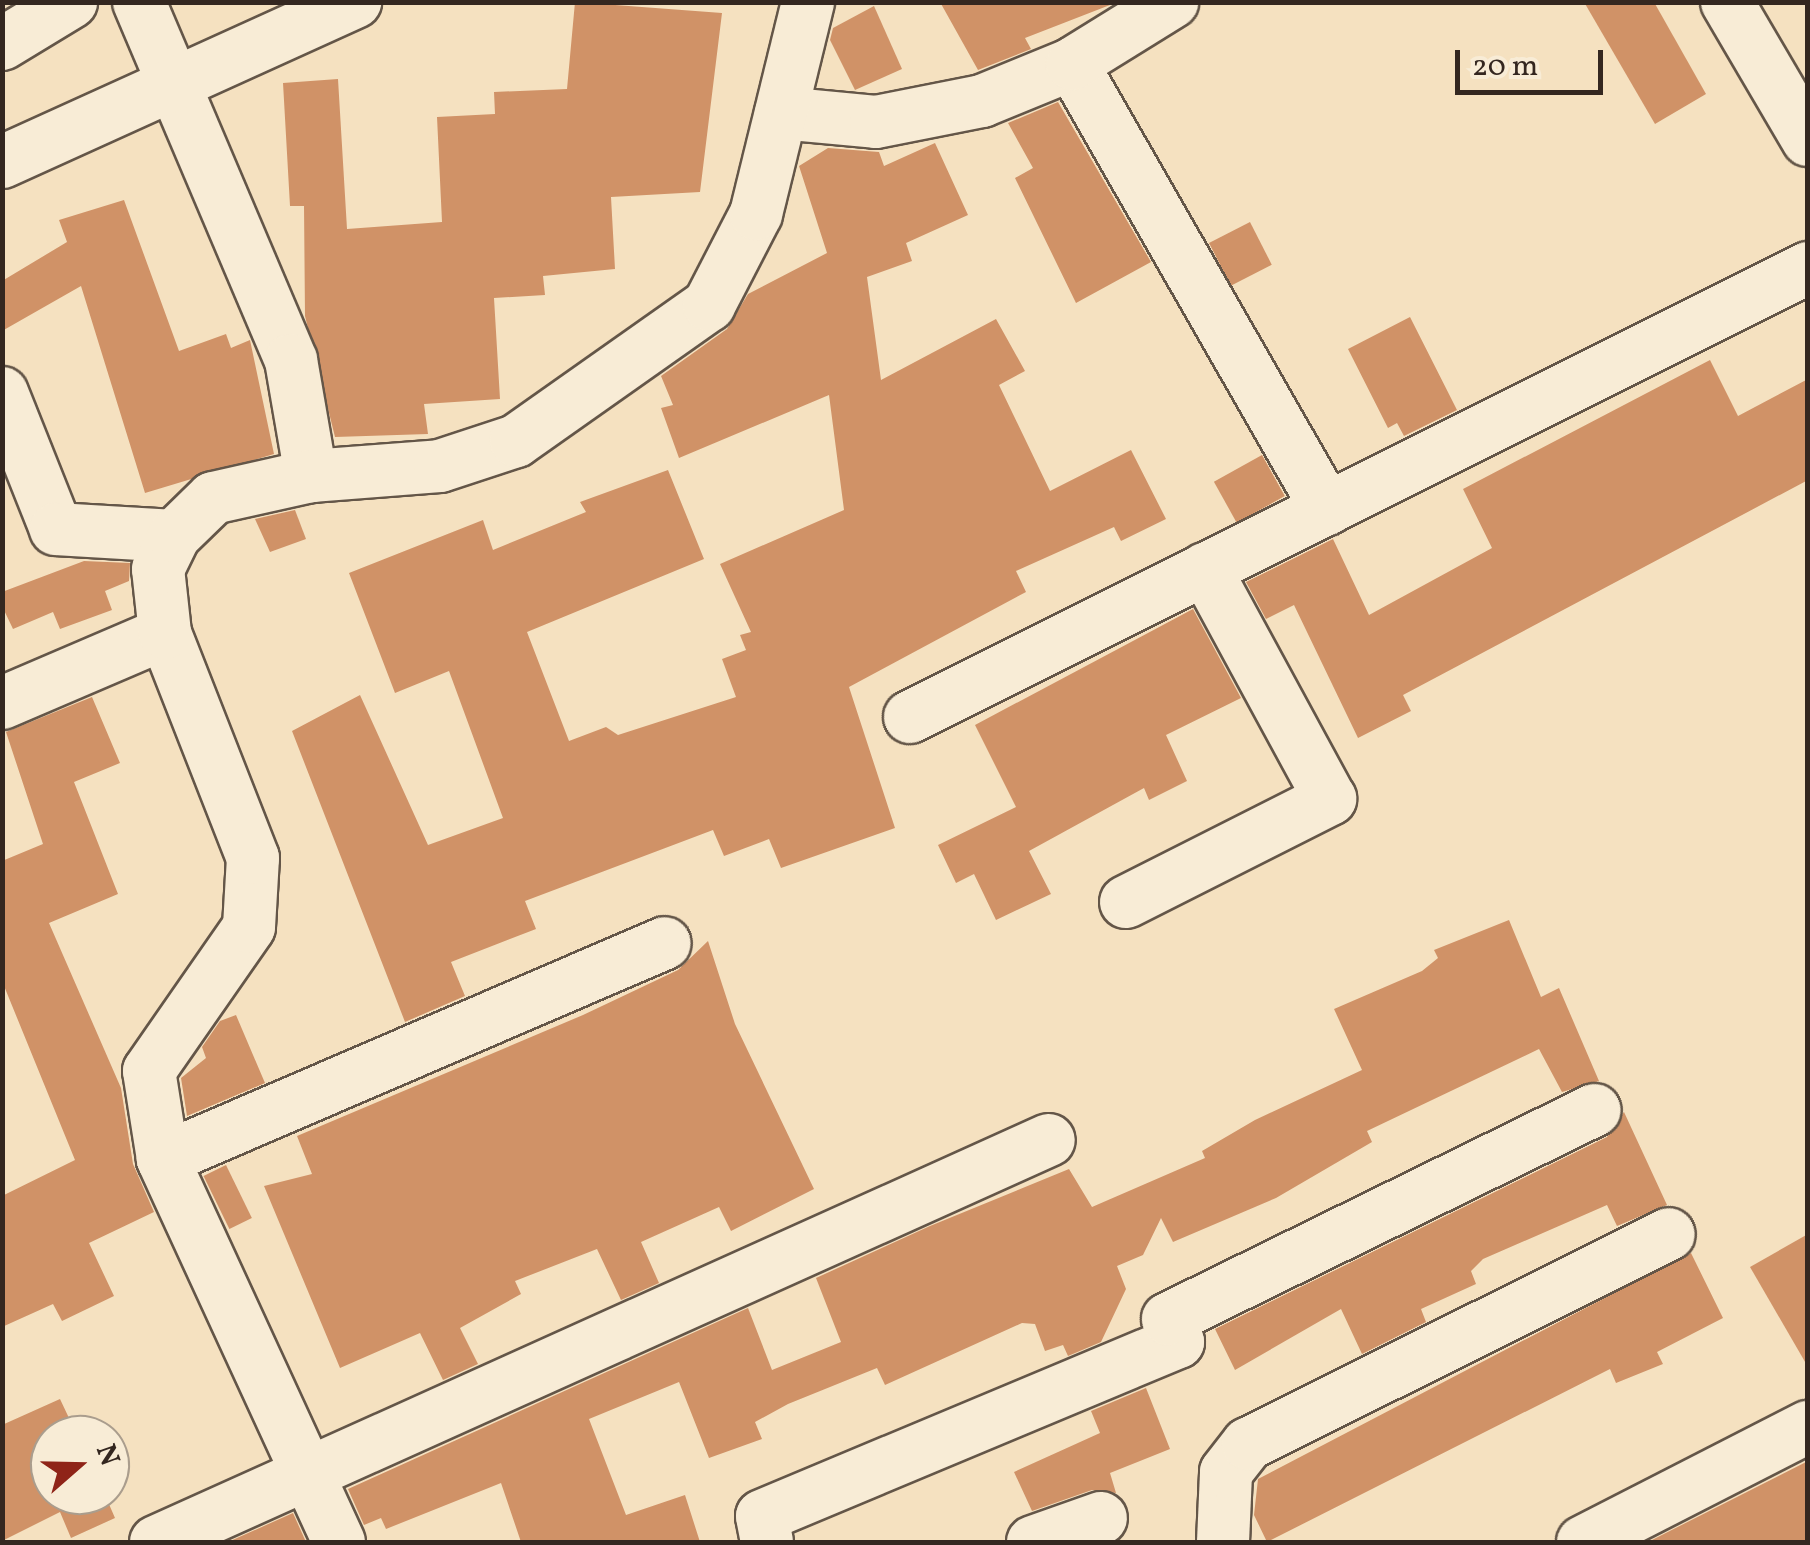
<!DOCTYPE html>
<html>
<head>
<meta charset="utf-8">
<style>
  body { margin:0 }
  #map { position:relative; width:1810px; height:1545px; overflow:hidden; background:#f5e1c0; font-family:Vollkorn,serif }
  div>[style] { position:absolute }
  .building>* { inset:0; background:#d09267; transform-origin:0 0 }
  .roads { filter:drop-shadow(2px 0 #645648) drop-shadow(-2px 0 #645648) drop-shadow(0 2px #645648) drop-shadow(0 -2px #645648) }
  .minor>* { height:52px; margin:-26px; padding:0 26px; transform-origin:26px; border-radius:26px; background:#f8ecd6 }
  span { translate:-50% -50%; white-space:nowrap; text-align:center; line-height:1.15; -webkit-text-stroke:10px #f8ecd6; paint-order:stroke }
  .frame { position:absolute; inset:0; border:5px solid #342720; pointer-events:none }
  .north { position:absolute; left:30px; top:1415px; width:100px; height:100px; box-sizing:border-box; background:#f8ecd6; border:2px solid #aa9d8d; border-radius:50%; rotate:70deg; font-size:28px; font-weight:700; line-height:40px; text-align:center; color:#342720 }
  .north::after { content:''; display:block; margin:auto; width:35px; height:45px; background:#8f2418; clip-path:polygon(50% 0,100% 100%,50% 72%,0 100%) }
  .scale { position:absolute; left:1455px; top:50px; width:148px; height:45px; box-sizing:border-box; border:5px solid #342720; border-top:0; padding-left:12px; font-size:30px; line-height:35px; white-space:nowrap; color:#342720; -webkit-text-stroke:8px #f8ecd6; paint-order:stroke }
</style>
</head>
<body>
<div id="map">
  <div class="building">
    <i style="clip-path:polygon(575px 2px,722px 13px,700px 192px,611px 197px,615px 269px,543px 276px,545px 295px,494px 298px,500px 399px,424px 404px,428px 434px,335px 437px,305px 316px,304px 206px,290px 206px,283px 83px,338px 79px,347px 229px,442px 222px,437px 117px,495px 114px,494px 92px,567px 89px)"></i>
    <i style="clip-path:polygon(940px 2px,1110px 2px,1110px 5px,1025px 38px,1031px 49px,978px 70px)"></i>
    <i style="clip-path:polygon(1584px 2px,1654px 2px,1706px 94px,1655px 124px)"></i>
    <i style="clip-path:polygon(874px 6px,902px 69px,855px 90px,830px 40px,833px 28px)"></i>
    <i style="clip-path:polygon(1058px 102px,1151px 262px,1076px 303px,1015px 178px,1033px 168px,1008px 123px)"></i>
    <i style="clip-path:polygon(935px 143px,968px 215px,906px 243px,912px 261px,867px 277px,881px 380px,996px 319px,1025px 371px,999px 385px,1050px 491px,1131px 450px,1166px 519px,1121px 541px,1114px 527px,1016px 571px,1026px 592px,849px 687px,895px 828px,781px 868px,769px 839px,724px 856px,713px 830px,525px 901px,536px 929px,451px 962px,465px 996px,405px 1022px,292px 731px,360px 695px,428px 845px,503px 818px,449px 671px,395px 693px,349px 573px,483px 520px,493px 550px,586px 512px,580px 502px,668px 470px,704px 559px,527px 632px,569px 741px,606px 727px,618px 735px,736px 697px,722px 659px,746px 650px,740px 635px,751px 632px,720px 564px,844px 510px,829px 395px,679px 458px,661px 408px,673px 405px,661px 376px,727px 329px,748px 294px,827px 253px,799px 166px,828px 148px,879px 152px,884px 166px)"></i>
    <i style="clip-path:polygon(124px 200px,179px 351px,226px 334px,231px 348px,250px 340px,274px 454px,145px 493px,81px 286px,2px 331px,2px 281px,67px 242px,59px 220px)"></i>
    <i style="left:1250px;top:222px;width:48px;height:46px;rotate:63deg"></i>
    <i style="clip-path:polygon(1410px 317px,1457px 410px,1404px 436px,1397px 423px,1388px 428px,1348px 349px)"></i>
    <i style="clip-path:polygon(1710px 360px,1738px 416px,1808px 379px,1808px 480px,1403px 695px,1411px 711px,1358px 738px,1294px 605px,1266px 619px,1246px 582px,1333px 539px,1369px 615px,1492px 548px,1463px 489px)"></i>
    <i style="left:1262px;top:455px;width:47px;height:55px;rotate:61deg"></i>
    <i style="clip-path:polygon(295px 510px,306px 539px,270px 552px,255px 519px)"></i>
    <i style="clip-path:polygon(130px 563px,129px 581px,105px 591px,112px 610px,60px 629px,53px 612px,13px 629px,2px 606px,2px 592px,84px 561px)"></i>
    <i style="clip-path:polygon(1193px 609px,1241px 698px,1166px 735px,1187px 781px,1149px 800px,1144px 788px,1029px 851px,1051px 894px,996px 920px,974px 874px,956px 883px,938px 845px,1016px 807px,975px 725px)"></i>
    <i style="clip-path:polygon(92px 697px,120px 763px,74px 782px,118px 894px,49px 923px,121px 1088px,133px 1164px,154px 1212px,89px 1243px,114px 1296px,62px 1321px,53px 1304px,2px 1327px,2px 1196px,75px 1160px,2px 981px,2px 861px,43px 844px,6px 732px)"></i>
    <i style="clip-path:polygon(1509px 920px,1541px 997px,1559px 988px,1599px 1081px,1562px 1092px,1539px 1049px,1367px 1131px,1372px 1142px,1276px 1198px,1173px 1242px,1161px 1218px,1143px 1255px,1117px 1266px,1126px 1289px,1101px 1342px,1068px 1356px,1063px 1345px,1045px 1351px,1035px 1324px,1022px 1323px,885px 1385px,877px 1368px,788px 1404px,755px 1422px,762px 1439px,709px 1458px,679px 1382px,589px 1419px,626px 1515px,685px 1495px,700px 1542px,521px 1542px,501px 1483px,386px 1529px,381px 1518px,364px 1525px,348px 1489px,748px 1308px,772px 1370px,841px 1342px,816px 1278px,930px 1226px,1069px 1169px,1092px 1207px,1205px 1158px,1202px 1151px,1255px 1120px,1362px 1070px,1334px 1009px,1422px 971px,1438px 958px,1434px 950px)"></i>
    <i style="clip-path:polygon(708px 941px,735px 1024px,814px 1189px,731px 1231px,719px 1207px,641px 1242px,659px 1283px,621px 1300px,597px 1249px,515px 1281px,521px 1294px,460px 1328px,478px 1364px,443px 1380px,420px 1333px,340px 1368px,264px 1186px,312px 1174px,297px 1136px,583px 1015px,678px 970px)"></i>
    <i style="clip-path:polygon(236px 1015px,265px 1083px,187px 1116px,181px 1078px,206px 1058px,202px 1047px,220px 1021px)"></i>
    <i style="clip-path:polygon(1624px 1112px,1667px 1205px,1617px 1226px,1607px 1205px,1483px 1259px,1471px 1271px,1476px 1284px,1421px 1309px,1426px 1322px,1362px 1354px,1341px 1309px,1235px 1370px,1215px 1329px,1607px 1137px)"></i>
    <i style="left:226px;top:1165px;width:59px;height:25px;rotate:64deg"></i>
    <i style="clip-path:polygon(1808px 1234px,1808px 1367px,1750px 1267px)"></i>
    <i style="clip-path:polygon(1691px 1253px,1723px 1318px,1657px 1352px,1663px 1364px,1616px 1383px,1610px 1369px,1267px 1542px,1254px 1515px,1258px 1479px)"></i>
    <i style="clip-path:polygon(1146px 1388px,1170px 1449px,1110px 1473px,1116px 1493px,1092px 1490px,1032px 1511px,1014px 1472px,1100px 1433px,1091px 1411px)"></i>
    <i style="clip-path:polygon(60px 1399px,77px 1435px,50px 1435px,50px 1495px,105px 1495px,115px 1518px,71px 1538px,60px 1512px,2px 1541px,2px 1425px)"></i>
    <i style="clip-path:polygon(1808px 1461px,1808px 1542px,1648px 1542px)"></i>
    <i style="clip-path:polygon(293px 1513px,306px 1542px,228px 1542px)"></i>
  </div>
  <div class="roads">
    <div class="minor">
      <i style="left:139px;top:2px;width:389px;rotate:67deg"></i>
      <i style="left:291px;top:360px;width:118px;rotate:80.2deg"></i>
      <i style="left:1727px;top:2px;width:160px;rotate:59.6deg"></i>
      <i style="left:2px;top:44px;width:81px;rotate:-31.3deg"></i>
      <i style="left:1072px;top:64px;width:513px;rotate:60.19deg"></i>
      <i style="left:781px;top:113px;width:95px;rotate:5.4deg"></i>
      <i style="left:876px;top:122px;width:108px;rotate:-11.2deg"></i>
      <i style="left:982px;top:101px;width:97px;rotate:-22.3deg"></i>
      <i style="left:1072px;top:64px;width:118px;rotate:-31.8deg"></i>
      <i style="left:2px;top:162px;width:388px;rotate:-24.4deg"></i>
      <i style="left:2px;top:393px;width:146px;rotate:68.3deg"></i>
      <i style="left:56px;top:529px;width:118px;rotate:3.4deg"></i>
      <i style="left:2px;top:703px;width:177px;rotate:-23.2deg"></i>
      <i style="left:910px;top:717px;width:1004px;rotate:-26.57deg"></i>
      <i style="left:1126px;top:902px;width:229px;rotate:-26.8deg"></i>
      <i style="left:1330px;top:799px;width:262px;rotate:-118.5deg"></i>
      <i style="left:163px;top:1159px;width:546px;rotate:-23.28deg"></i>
      <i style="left:156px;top:1542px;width:979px;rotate:-24.24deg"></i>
      <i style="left:339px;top:1542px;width:422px;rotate:-114.7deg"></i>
      <i style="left:163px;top:1159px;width:89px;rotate:-99deg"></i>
      <i style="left:149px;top:1071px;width:175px;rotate:-55.2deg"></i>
      <i style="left:249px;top:927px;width:69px;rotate:-86.7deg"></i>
      <i style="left:253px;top:858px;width:242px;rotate:-111.4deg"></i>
      <i style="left:165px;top:633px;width:64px;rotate:-96.2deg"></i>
      <i style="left:158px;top:569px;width:37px;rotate:-64deg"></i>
      <i style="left:174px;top:536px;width:54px;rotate:-44.3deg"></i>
      <i style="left:213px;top:498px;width:100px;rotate:-12.7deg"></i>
      <i style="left:311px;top:476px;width:129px;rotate:-4.4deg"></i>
      <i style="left:440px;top:466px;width:80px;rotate:-18.2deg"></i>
      <i style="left:516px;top:441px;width:236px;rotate:-35.2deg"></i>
      <i style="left:709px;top:305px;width:102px;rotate:-62.7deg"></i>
      <i style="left:756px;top:214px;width:218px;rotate:-76.2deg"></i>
      <i style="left:767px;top:1542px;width:26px;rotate:-101deg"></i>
      <i style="left:762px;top:1516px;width:451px;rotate:-22.7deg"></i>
      <i style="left:1178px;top:1342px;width:25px;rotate:-113deg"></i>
      <i style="left:1168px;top:1319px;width:475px;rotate:-26.1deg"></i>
      <i style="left:1033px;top:1542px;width:72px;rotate:-19.4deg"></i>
      <i style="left:1223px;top:1542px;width:70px;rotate:-87.5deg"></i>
      <i style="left:1226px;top:1472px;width:36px;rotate:-52deg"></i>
      <i style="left:1248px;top:1444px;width:470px;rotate:-26.5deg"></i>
      <i style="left:1583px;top:1542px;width:253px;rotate:-27.1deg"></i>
    </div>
  </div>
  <div class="frame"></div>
  <div class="north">N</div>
  <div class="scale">20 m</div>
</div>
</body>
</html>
